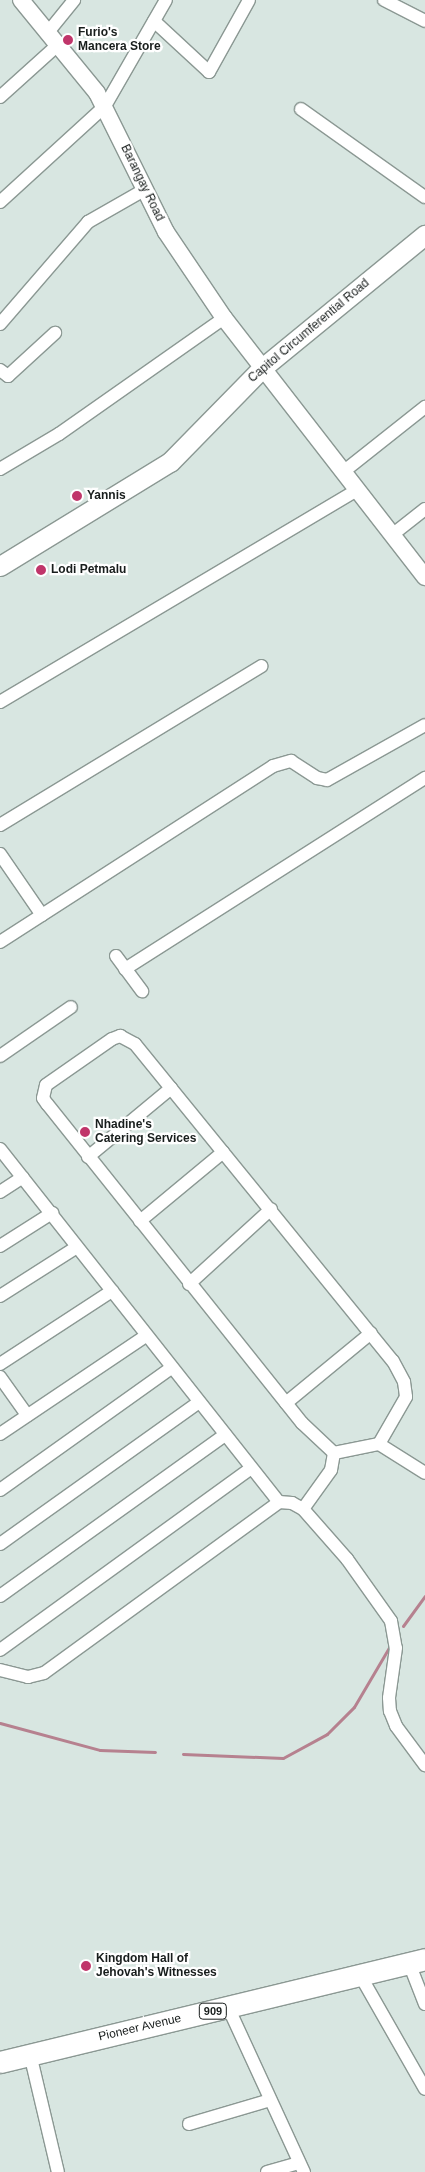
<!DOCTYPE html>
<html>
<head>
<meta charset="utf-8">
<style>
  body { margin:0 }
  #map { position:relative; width:425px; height:2172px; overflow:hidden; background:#d8e6e1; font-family:Arial,sans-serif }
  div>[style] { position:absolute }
  .stream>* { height:3px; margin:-1.5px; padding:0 1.5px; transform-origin:1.5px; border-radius:1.5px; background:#b6818f }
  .roads { filter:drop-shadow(1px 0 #8b9893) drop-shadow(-1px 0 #8b9893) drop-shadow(0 1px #8b9893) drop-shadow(0 -1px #8b9893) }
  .minor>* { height:12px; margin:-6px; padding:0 6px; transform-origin:6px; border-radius:6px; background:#fff }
  .tertiary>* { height:16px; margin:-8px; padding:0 8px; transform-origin:8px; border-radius:8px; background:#fff }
  .secondary>* { height:19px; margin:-9.5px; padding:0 9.5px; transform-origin:9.5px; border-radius:9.5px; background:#fff }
  .trunk>* { height:21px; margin:-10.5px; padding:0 10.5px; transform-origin:10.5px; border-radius:10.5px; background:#fff }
  .dots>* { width:14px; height:14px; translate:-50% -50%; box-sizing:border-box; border:2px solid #fff; border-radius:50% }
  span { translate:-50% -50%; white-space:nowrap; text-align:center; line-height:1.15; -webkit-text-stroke:4.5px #fff; paint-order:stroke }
  .shield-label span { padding:1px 4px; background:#fff; border:1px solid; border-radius:4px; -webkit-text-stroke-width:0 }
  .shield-label { font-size:11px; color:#181d1c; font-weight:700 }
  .poi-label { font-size:12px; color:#181d1c; font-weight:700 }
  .left { translate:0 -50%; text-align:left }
  .street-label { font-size:12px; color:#181d1c }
</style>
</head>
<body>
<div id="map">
  <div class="stream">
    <i style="left:403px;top:1626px;width:37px;rotate:-54deg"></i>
    <i style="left:0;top:1723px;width:104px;rotate:15.1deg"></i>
    <i style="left:100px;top:1750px;width:55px;rotate:2.1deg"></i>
    <i style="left:183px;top:1754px;width:100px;rotate:2.3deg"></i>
    <i style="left:283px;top:1758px;width:50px;rotate:-28.6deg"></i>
    <i style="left:327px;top:1734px;width:38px;rotate:-45deg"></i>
    <i style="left:354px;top:1707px;width:71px;rotate:-59.5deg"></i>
  </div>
  <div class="roads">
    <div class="minor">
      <i style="left:384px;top:0;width:46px;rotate:27.1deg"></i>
      <i style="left:154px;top:21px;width:75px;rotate:42.8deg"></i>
      <i style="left:209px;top:72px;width:82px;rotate:-60.9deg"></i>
      <i style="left:49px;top:31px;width:40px;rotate:-51deg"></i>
      <i style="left:0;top:97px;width:81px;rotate:-42deg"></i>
      <i style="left:301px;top:109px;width:152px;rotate:35.4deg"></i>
      <i style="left:0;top:202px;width:142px;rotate:-42.4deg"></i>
      <i style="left:105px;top:106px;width:122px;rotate:-60.1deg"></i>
      <i style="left:0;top:324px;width:135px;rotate:-49.2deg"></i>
      <i style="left:88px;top:222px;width:64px;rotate:-29.7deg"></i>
      <i style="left:0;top:370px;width:10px;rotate:37deg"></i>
      <i style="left:8px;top:376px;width:64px;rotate:-42.5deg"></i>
      <i style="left:0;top:469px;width:69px;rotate:-30.7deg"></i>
      <i style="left:59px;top:434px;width:202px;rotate:-35.1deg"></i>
      <i style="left:343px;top:472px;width:105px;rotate:-38.4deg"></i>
      <i style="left:392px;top:535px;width:42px;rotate:-38.2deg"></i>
      <i style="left:0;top:702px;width:415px;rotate:-30.7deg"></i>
      <i style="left:0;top:825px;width:306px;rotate:-31.3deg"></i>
      <i style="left:0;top:854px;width:74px;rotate:55.5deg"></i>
      <i style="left:0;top:942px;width:325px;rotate:-32.8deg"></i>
      <i style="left:273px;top:766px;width:19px;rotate:-16deg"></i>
      <i style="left:291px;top:761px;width:31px;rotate:33deg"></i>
      <i style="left:317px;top:778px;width:10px;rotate:11deg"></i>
      <i style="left:327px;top:780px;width:112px;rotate:-29.3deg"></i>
      <i style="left:116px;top:956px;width:44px;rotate:53.4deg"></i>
      <i style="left:125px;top:969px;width:356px;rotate:-32.5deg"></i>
      <i style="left:0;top:1056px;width:86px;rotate:-34.6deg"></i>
      <i style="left:0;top:1149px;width:450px;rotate:51.7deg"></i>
      <i style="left:88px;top:1157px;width:108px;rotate:-39.7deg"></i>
      <i style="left:0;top:1192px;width:27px;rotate:-33deg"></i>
      <i style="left:140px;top:1221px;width:108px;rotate:-39.7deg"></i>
      <i style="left:0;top:1246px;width:62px;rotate:-32.4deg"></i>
      <i style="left:189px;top:1284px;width:111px;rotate:-42.4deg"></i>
      <i style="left:0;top:1296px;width:91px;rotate:-32.5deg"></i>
      <i style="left:0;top:1364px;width:134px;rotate:-33.1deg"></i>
      <i style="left:0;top:1377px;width:47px;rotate:54.6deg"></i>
      <i style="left:286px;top:1403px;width:110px;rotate:-39.5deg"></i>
      <i style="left:0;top:1434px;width:176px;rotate:-33.9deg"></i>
      <i style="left:334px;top:1453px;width:44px;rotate:-136.8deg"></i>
      <i style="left:302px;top:1423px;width:408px;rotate:-128.6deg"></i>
      <i style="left:47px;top:1104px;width:7px;rotate:-124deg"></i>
      <i style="left:43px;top:1098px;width:13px;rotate:-77deg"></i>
      <i style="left:46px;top:1085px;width:80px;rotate:-34.9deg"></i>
      <i style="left:112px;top:1039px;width:9px;rotate:-21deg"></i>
      <i style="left:120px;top:1036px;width:17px;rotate:28deg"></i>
      <i style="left:135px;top:1044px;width:409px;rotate:50.9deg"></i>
      <i style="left:393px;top:1361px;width:24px;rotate:62deg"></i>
      <i style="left:404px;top:1382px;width:15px;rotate:82deg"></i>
      <i style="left:406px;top:1397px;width:54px;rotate:119.9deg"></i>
      <i style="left:334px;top:1453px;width:46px;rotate:-11.3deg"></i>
      <i style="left:379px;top:1444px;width:54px;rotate:32.2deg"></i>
      <i style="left:0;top:1490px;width:210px;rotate:-35.5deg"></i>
      <i style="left:303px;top:1509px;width:48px;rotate:-54.3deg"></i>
      <i style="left:331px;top:1470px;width:17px;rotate:-80deg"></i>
      <i style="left:0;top:1544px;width:244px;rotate:-35.5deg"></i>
      <i style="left:0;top:1596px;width:277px;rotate:-35.6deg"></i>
      <i style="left:0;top:1650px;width:310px;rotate:-35.9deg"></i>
      <i style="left:0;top:1670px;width:29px;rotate:14deg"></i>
      <i style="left:28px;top:1677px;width:16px;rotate:-14deg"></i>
      <i style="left:44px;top:1673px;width:291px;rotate:-36deg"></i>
      <i style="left:279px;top:1502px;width:13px;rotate:4deg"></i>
      <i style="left:292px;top:1503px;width:13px;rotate:29deg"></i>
      <i style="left:303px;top:1509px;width:67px;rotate:48.7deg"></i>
      <i style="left:347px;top:1559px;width:76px;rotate:54.6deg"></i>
      <i style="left:391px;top:1621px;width:27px;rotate:80deg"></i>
      <i style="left:396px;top:1648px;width:50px;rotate:98deg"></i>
      <i style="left:389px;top:1698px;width:13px;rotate:86deg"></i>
      <i style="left:390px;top:1711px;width:16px;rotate:68deg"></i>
      <i style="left:396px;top:1726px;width:49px;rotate:53.4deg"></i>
      <i style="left:409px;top:1963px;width:44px;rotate:68.7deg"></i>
      <i style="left:360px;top:1975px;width:131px;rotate:60.3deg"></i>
      <i style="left:228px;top:2007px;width:182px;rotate:65.3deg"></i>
      <i style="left:30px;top:2054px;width:121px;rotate:76.7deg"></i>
      <i style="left:189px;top:2124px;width:84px;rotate:-16.5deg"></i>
      <i style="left:267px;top:2172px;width:33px;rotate:-16deg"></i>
    </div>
    <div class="tertiary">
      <i style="left:21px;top:0;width:120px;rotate:50.7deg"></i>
      <i style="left:97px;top:93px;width:155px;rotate:63.6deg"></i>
      <i style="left:166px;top:232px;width:104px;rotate:56deg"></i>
      <i style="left:224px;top:318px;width:328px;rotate:52.2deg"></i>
    </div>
    <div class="secondary">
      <i style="left:0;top:566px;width:199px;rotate:-31.5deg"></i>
      <i style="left:170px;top:462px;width:130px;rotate:-45.6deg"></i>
      <i style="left:261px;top:369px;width:212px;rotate:-39.3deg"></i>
    </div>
    <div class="trunk">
      <i style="left:0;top:2062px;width:437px;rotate:-13.6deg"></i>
    </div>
  </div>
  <div class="dots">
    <i style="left:68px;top:40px;background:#c0356a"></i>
    <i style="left:77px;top:496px;background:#c0356a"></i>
    <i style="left:41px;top:570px;background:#c0356a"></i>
    <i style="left:85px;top:1132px;background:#c0356a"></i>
    <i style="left:86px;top:1966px;background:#c0356a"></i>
  </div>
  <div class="shield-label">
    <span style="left:213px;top:2011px">909</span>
  </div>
  <div class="poi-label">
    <span class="left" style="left:78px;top:40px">Furio's<br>Mancera Store</span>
    <span class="left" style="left:87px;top:496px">Yannis</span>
    <span class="left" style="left:51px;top:570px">Lodi Petmalu</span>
    <span class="left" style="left:95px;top:1132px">Nhadine's<br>Catering Services</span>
    <span class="left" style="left:96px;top:1966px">Kingdom Hall of<br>Jehovah's Witnesses</span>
  </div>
  <div class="street-label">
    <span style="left:142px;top:183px;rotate:64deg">Barangay Road</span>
    <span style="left:309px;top:331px;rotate:-40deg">Capitol Circumferential Road</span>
    <span style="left:140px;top:2028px;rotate:-13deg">Pioneer Avenue</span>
  </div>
</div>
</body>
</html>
